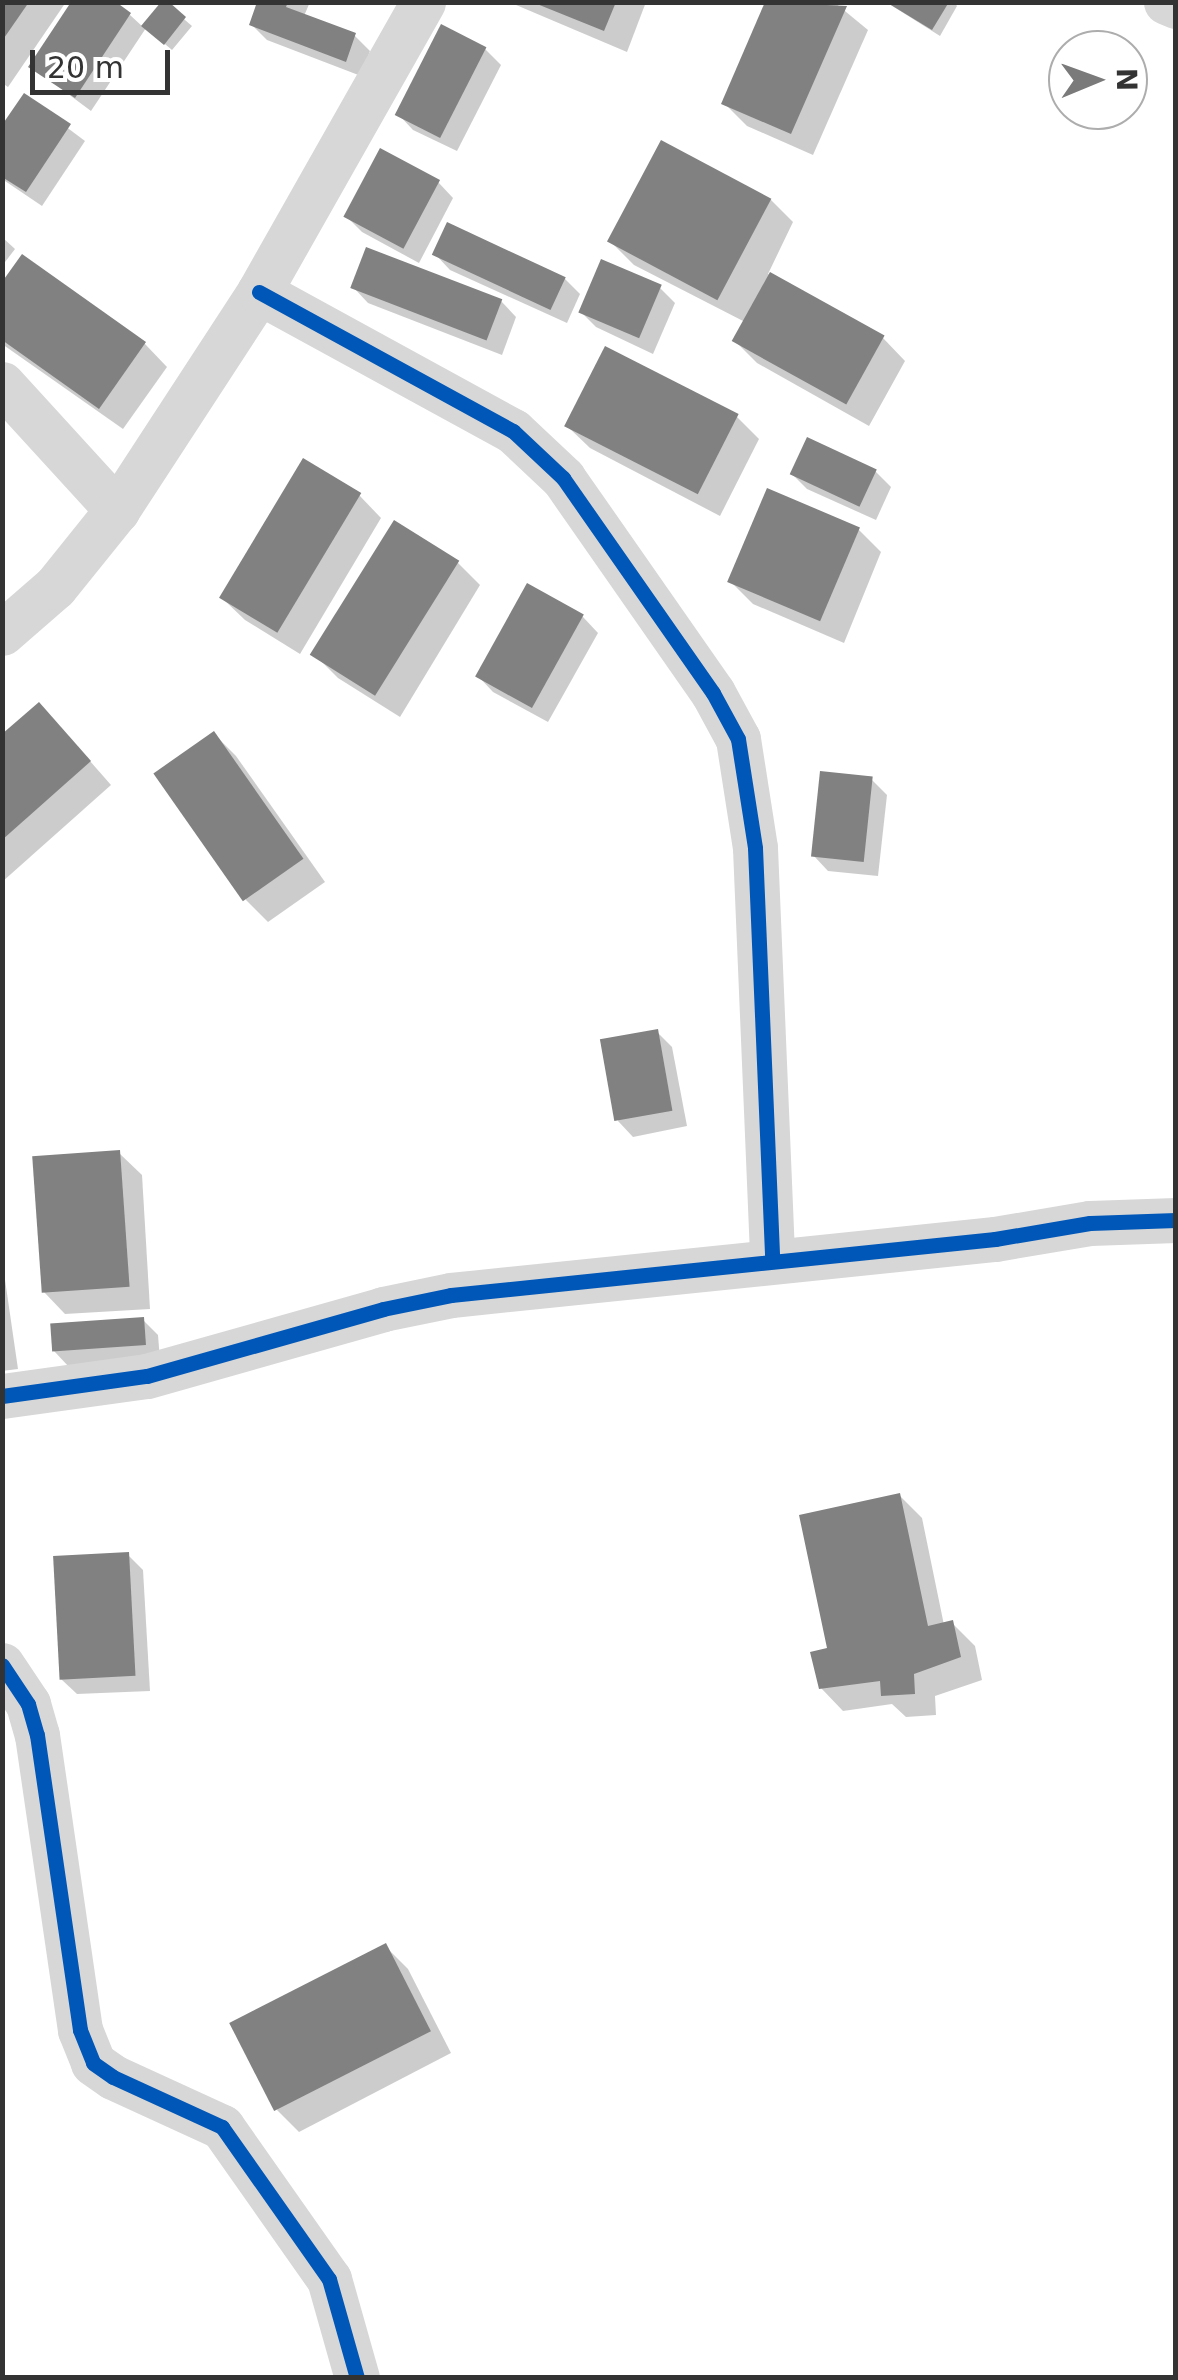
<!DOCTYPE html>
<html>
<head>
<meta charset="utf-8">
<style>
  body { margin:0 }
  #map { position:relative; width:1178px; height:2380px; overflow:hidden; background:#fff; font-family:"DejaVu Sans",sans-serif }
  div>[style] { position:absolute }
  .shadow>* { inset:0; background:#0003 }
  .building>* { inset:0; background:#818181; transform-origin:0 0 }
  .street>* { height:45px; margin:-22.5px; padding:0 22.5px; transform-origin:22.5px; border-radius:22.5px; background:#d7d7d7 }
  .cycleway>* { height:15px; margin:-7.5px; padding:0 7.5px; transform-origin:7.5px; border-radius:7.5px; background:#0057b8 }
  span { translate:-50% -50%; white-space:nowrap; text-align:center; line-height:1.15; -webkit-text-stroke:10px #fff; paint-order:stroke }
  .frame { position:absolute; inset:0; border:5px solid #333; pointer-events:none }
  .north { position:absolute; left:1048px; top:30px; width:100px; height:100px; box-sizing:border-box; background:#fff; border:2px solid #adadad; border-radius:50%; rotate:89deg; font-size:28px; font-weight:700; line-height:40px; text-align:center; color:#333 }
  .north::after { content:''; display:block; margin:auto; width:35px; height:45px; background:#7a7a7a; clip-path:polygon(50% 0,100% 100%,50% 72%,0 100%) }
  .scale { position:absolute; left:30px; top:50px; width:140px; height:45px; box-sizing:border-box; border:5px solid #333; border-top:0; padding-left:12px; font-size:30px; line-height:35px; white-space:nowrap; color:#333; -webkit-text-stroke:8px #fff; paint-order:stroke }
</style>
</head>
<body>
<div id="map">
  <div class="shadow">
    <i style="clip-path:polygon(2px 2px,66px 2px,8px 87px,2px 83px)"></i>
    <i style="clip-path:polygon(164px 2px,192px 26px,172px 50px,146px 28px,91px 111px,32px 67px,130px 15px,143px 27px)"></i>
    <i style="clip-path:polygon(261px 2px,310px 2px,304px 16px,355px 36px,370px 51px,361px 76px,267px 40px,252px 25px)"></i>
    <i style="clip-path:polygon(509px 2px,646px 2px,627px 52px)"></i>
    <i style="clip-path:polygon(768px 2px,834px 2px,868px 30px,813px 155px,747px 126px,724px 103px)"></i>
    <i style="clip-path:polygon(886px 2px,954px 2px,957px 6px,940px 36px)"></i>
    <i style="clip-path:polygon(485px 49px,501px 65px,457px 151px,413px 130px,398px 114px)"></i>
    <i style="clip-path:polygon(25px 96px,85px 141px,42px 206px,2px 179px,2px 130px)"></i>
    <i style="clip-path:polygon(438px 182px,453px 198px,419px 263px,362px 232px,346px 216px)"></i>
    <i style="clip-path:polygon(771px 200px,793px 222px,768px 274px,883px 338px,905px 361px,869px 426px,757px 363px,735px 341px,745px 322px,634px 265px,612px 243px)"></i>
    <i style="clip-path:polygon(2px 237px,15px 249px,2px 266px)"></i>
    <i style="clip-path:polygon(435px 254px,565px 279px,580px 294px,567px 323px,450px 270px)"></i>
    <i style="clip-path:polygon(22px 258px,145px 344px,167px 367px,123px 429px,2px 344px,2px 286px)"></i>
    <i style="clip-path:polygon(353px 287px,501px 301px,516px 317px,502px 355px,368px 303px)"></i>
    <i style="clip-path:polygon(660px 288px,675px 303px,653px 354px,596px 327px,581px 312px)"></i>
    <i style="clip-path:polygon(737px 417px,759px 439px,720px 516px,590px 448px,567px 426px)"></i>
    <i style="clip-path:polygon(876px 472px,891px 487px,876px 520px,807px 489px,792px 474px)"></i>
    <i style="clip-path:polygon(359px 495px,381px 518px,300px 654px,245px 620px,222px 598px)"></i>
    <i style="clip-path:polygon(395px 524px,458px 563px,480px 585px,400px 717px,338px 678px,315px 655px)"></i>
    <i style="clip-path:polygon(859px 530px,881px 552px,844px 643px,753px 604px,730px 581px)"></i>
    <i style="clip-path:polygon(528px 586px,583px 617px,598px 633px,548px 722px,493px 692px,478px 676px)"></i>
    <i style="clip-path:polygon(61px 728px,111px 785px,2px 882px,2px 737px)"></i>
    <i style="clip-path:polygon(214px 734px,236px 756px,325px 882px,268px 922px,246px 900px)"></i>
    <i style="clip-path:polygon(872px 780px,887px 795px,878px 876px,828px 871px,813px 855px)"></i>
    <i style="clip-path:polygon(657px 1032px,672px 1047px,687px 1126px,633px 1137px,618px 1121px)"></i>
    <i style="clip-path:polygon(119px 1153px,142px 1175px,150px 1309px,65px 1314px,43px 1291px)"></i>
    <i style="clip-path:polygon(2px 1259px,18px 1369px,2px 1371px)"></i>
    <i style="clip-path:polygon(143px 1320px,158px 1335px,160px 1360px,69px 1367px,54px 1351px)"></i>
    <i style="clip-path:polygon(900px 1496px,922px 1518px,944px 1625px,952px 1623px,975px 1646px,982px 1680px,935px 1696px,936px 1715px,906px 1717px,892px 1704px,843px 1711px,821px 1688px,830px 1650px)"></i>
    <i style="clip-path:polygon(128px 1555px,143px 1570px,150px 1691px,77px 1694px,61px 1679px)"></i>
    <i style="clip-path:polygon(385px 1946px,408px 1969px,451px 2053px,299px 2132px,277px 2110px)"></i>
  </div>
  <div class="building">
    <i style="clip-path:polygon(2px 2px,29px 2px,2px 41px)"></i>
    <i style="clip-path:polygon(71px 2px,116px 2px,131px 13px,75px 98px,28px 67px)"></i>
    <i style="clip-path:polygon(161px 2px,169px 2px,186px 17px,164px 45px,141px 26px)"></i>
    <i style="clip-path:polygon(257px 2px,288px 2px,286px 7px,356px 33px,346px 62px,249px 25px)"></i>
    <i style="clip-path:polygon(532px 2px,616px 2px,604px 31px)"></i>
    <i style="clip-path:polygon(765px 2px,847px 6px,791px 134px,721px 104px)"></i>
    <i style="clip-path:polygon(886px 2px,949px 2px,932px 30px)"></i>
    <i style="left:441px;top:24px;width:51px;height:102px;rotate:27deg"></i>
    <i style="clip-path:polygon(24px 93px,71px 124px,26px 192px,2px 177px,2px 125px)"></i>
    <i style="left:661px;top:140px;width:125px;height:115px;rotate:28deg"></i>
    <i style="left:380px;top:148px;width:68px;height:78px;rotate:28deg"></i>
    <i style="left:447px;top:222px;width:131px;height:36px;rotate:25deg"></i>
    <i style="left:366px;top:247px;width:146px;height:44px;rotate:21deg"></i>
    <i style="clip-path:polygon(22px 254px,146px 342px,99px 409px,2px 340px,2px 282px)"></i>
    <i style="left:601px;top:259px;width:66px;height:58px;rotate:23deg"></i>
    <i style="left:770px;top:272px;width:131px;height:79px;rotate:29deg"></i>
    <i style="left:605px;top:346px;width:150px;height:90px;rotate:27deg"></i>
    <i style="left:807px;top:437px;width:77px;height:41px;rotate:25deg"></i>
    <i style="left:303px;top:458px;width:68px;height:163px;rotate:31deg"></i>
    <i style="left:767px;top:488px;width:101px;height:102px;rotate:23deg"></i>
    <i style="left:394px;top:520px;width:77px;height:159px;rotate:32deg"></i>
    <i style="left:527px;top:583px;width:65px;height:107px;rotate:29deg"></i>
    <i style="clip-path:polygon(39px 702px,91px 761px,2px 840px,2px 734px)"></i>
    <i style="left:214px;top:731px;width:156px;height:74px;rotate:55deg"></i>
    <i style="left:820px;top:771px;width:53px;height:86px;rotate:6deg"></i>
    <i style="left:658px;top:1029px;width:83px;height:59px;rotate:80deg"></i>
    <i style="left:120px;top:1150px;width:137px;height:88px;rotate:86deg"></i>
    <i style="left:144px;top:1317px;width:28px;height:94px;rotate:86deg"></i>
    <i style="clip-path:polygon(900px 1493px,928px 1626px,953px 1620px,961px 1657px,914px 1674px,915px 1694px,881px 1696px,880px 1681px,819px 1689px,810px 1652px,827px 1648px,799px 1515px)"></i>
    <i style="left:129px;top:1552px;width:124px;height:76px;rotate:87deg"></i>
    <i style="left:386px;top:1943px;width:99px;height:176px;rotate:63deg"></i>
  </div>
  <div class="street">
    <i style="left:1166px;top:2px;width:11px;rotate:22deg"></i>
    <i style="left:259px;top:292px;width:290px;rotate:28.7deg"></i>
    <i style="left:513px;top:431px;width:69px;rotate:43.2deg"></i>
    <i style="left:563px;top:478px;width:262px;rotate:55.1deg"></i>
    <i style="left:713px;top:693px;width:52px;rotate:61.5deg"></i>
    <i style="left:738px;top:739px;width:110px;rotate:81.1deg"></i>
    <i style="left:755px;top:848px;width:412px;rotate:87.6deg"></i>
    <i style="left:2px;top:384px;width:171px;rotate:47.6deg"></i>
    <i style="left:2px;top:633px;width:70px;rotate:-41deg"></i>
    <i style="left:55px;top:587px;width:99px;rotate:-51.2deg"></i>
    <i style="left:117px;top:510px;width:260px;rotate:-56.9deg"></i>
    <i style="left:259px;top:292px;width:333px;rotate:-60.5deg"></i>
    <i style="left:2px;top:1396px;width:146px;rotate:-7.9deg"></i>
    <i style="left:147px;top:1376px;width:245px;rotate:-15.8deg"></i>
    <i style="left:383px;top:1309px;width:69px;rotate:-11.6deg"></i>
    <i style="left:451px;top:1295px;width:547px;rotate:-5.88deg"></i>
    <i style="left:995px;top:1239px;width:96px;rotate:-9.6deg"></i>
    <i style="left:1090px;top:1223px;width:86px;rotate:-2deg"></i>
    <i style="left:2px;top:1665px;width:47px;rotate:56.3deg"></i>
    <i style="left:28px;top:1704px;width:32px;rotate:74deg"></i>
    <i style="left:37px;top:1735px;width:298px;rotate:81.7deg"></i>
    <i style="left:80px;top:2030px;width:35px;rotate:68deg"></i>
    <i style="left:93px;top:2063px;width:24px;rotate:35deg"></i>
    <i style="left:113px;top:2077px;width:120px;rotate:24.6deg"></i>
    <i style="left:222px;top:2127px;width:186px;rotate:54.9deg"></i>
    <i style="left:329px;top:2279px;width:103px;rotate:74.2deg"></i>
  </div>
  <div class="cycleway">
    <i style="left:259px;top:292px;width:290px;rotate:28.7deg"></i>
    <i style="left:513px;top:431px;width:69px;rotate:43.2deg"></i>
    <i style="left:563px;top:478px;width:262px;rotate:55.1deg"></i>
    <i style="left:713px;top:693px;width:52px;rotate:61.5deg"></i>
    <i style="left:738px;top:739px;width:110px;rotate:81.1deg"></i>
    <i style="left:755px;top:848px;width:412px;rotate:87.6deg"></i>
    <i style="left:2px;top:1396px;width:146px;rotate:-7.9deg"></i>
    <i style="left:147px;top:1376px;width:245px;rotate:-15.8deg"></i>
    <i style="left:383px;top:1309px;width:69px;rotate:-11.6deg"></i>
    <i style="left:451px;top:1295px;width:547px;rotate:-5.88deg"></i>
    <i style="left:995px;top:1239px;width:96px;rotate:-9.6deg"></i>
    <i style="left:1090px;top:1223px;width:86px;rotate:-2deg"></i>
    <i style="left:2px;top:1665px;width:47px;rotate:56.3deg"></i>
    <i style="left:28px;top:1704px;width:32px;rotate:74deg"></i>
    <i style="left:37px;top:1735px;width:298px;rotate:81.7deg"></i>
    <i style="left:80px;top:2030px;width:35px;rotate:68deg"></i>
    <i style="left:93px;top:2063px;width:24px;rotate:35deg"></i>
    <i style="left:113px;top:2077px;width:120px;rotate:24.6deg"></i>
    <i style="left:222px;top:2127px;width:186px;rotate:54.9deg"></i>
    <i style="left:329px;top:2279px;width:103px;rotate:74.2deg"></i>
  </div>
  <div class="frame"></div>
  <div class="north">N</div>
  <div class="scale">20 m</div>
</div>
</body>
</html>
